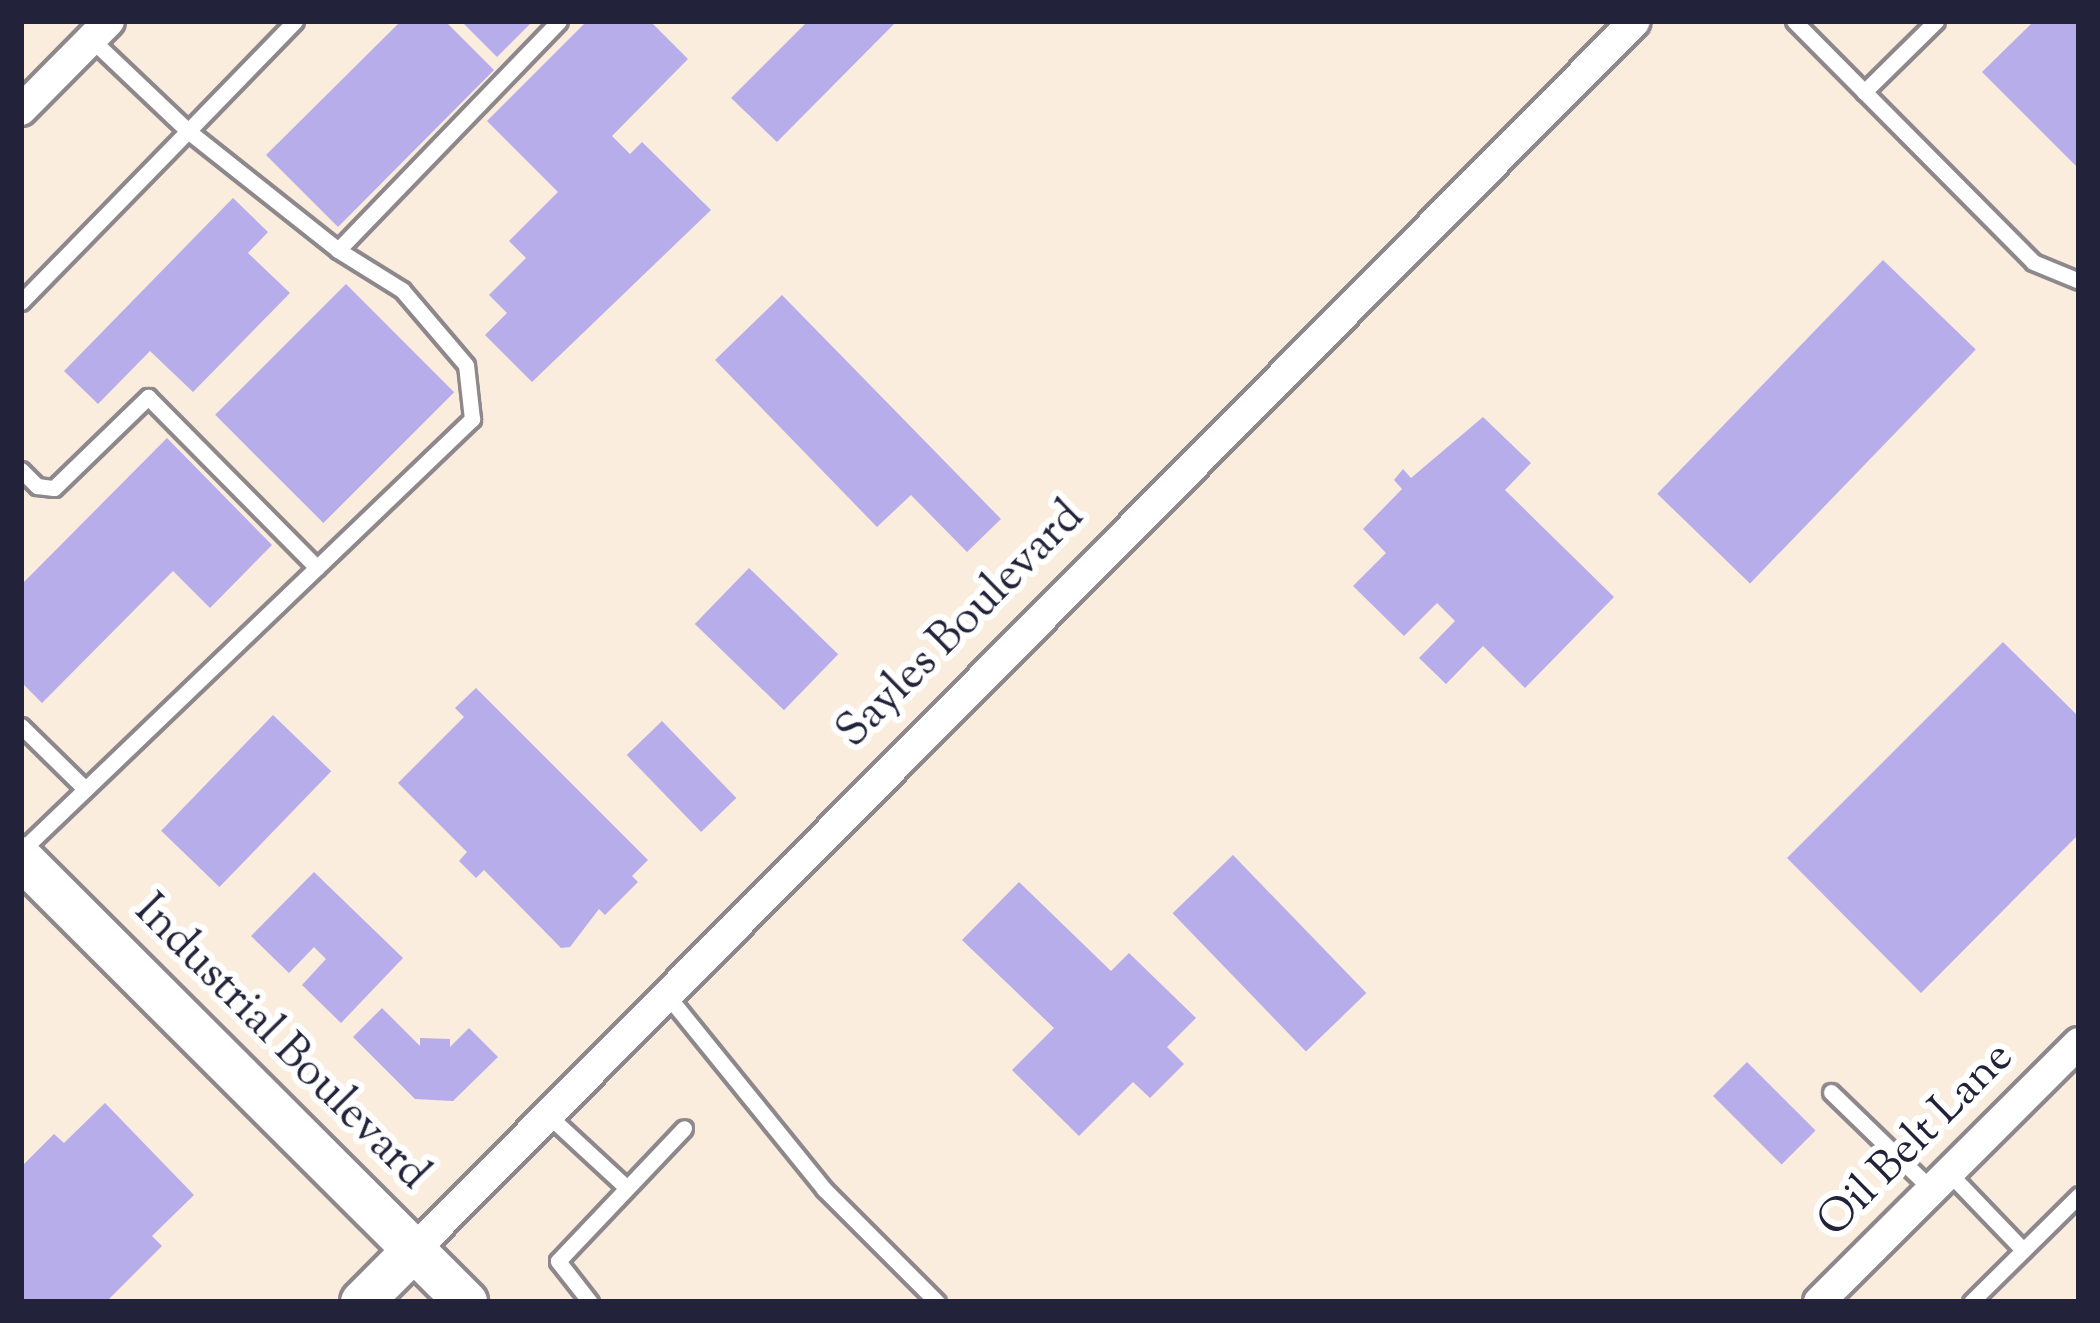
<!DOCTYPE html>
<html>
<head>
<meta charset="utf-8">
<style>
  body { margin:0 }
  #map { position:relative; width:2100px; height:1323px; overflow:hidden; background:#faedde; font-family:"Sorts Mill Goudy",serif }
  div>[style] { position:absolute }
  .building>* { inset:0; background:#b6adea; transform-origin:0 0 }
  .roads { filter:drop-shadow(3px 0 #8e888c) drop-shadow(-3px 0 #8e888c) drop-shadow(0 3px #8e888c) drop-shadow(0 -3px #8e888c) }
  .lane>* { height:15px; margin:-7.5px; padding:0 7.5px; transform-origin:7.5px; border-radius:7.5px; background:#fff }
  .street>* { height:30px; margin:-15px; padding:0 15px; transform-origin:15px; border-radius:15px; background:#fff }
  .secondary>* { height:42px; margin:-21px; padding:0 21px; transform-origin:21px; border-radius:21px; background:#fff }
  span { translate:-50% -50%; white-space:nowrap; text-align:center; line-height:1.15; -webkit-text-stroke:12px #fff; paint-order:stroke }
  .street-label { font-size:45px; color:#22223b }
  .frame { position:absolute; inset:0; border:24px solid #22223b; pointer-events:none }
</style>
</head>
<body>
<div id="map">
  <div class="building">
    <i style="clip-path:polygon(401px 21px,445px 21px,494px 70px,338px 227px,266px 155px)"></i>
    <i style="clip-path:polygon(461px 21px,533px 21px,497px 57px)"></i>
    <i style="clip-path:polygon(587px 21px,650px 21px,688px 59px,612px 136px,630px 154px,642px 142px,711px 210px,532px 382px,485px 335px,507px 313px,489px 295px,526px 258px,509px 241px,558px 192px,487px 121px)"></i>
    <i style="clip-path:polygon(808px 21px,897px 21px,777px 142px,731px 98px)"></i>
    <i style="clip-path:polygon(2034px 21px,2079px 21px,2079px 169px,1982px 72px)"></i>
    <i style="clip-path:polygon(233px 198px,268px 232px,248px 253px,290px 293px,193px 392px,150px 351px,98px 404px,64px 371px)"></i>
    <i style="left:1883px;top:260px;width:129px;height:325px;rotate:44deg"></i>
    <i style="left:346px;top:284px;width:153px;height:185px;rotate:45deg"></i>
    <i style="clip-path:polygon(782px 295px,1001px 519px,967px 552px,911px 495px,877px 527px,715px 360px)"></i>
    <i style="clip-path:polygon(1483px 417px,1531px 463px,1505px 490px,1614px 597px,1525px 688px,1483px 646px,1446px 684px,1419px 658px,1455px 621px,1437px 603px,1404px 636px,1353px 586px,1386px 553px,1363px 529px,1402px 489px,1394px 480px,1403px 469px,1411px 478px)"></i>
    <i style="clip-path:polygon(167px 438px,272px 545px,210px 608px,173px 571px,42px 703px,21px 682px,21px 585px)"></i>
    <i style="left:749px;top:568px;width:124px;height:78px;rotate:44deg"></i>
    <i style="clip-path:polygon(2003px 642px,2079px 717px,2079px 834px,1921px 993px,1787px 858px)"></i>
    <i style="clip-path:polygon(476px 688px,648px 860px,632px 876px,638px 882px,605px 915px,599px 909px,570px 947px,561px 948px,484px 870px,476px 878px,459px 861px,467px 852px,398px 783px,464px 717px,455px 708px)"></i>
    <i style="left:273px;top:715px;width:81px;height:161px;rotate:44deg"></i>
    <i style="left:662px;top:721px;width:107px;height:49px;rotate:46deg"></i>
    <i style="left:1233px;top:855px;width:192px;height:84px;rotate:46deg"></i>
    <i style="clip-path:polygon(314px 872px,403px 958px,341px 1023px,302px 985px,326px 959px,314px 947px,289px 973px,251px 936px)"></i>
    <i style="clip-path:polygon(1019px 882px,1111px 971px,1129px 953px,1196px 1018px,1167px 1047px,1184px 1064px,1150px 1098px,1133px 1082px,1079px 1136px,1012px 1070px,1054px 1028px,962px 940px)"></i>
    <i style="clip-path:polygon(382px 1008px,420px 1046px,420px 1038px,450px 1039px,450px 1047px,469px 1028px,498px 1057px,453px 1101px,415px 1099px,353px 1037px)"></i>
    <i style="left:1747px;top:1062px;width:97px;height:48px;rotate:45deg"></i>
    <i style="clip-path:polygon(105px 1103px,194px 1195px,152px 1236px,162px 1246px,106px 1302px,21px 1302px,21px 1167px,54px 1134px,64px 1143px)"></i>
  </div>
  <div class="roads">
    <div class="lane">
      <i style="left:295px;top:21px;width:153px;rotate:134.2deg"></i>
      <i style="left:188px;top:131px;width:191px;rotate:38.4deg"></i>
      <i style="left:338px;top:250px;width:318px;rotate:-46deg"></i>
      <i style="left:1794px;top:21px;width:339px;rotate:45.2deg"></i>
      <i style="left:2033px;top:262px;width:50px;rotate:22.4deg"></i>
      <i style="left:1864px;top:92px;width:101px;rotate:-44.6deg"></i>
      <i style="left:21px;top:302px;width:239px;rotate:-45.7deg"></i>
      <i style="left:188px;top:131px;width:134px;rotate:-136.5deg"></i>
      <i style="left:21px;top:470px;width:23px;rotate:45deg"></i>
      <i style="left:37px;top:486px;width:17px;rotate:7deg"></i>
      <i style="left:54px;top:488px;width:131px;rotate:-44.1deg"></i>
      <i style="left:148px;top:397px;width:240px;rotate:45.3deg"></i>
      <i style="left:21px;top:726px;width:88px;rotate:44.5deg"></i>
      <i style="left:21px;top:851px;width:625px;rotate:-43.77deg"></i>
      <i style="left:472px;top:419px;width:54px;rotate:-96.3deg"></i>
      <i style="left:466px;top:365px;width:99px;rotate:-130.5deg"></i>
      <i style="left:402px;top:290px;width:75px;rotate:-148deg"></i>
      <i style="left:667px;top:995px;width:250px;rotate:51deg"></i>
      <i style="left:824px;top:1189px;width:160px;rotate:45deg"></i>
      <i style="left:1831px;top:1092px;width:141px;rotate:44.1deg"></i>
      <i style="left:549px;top:1116px;width:105px;rotate:42.7deg"></i>
      <i style="left:1949px;top:1173px;width:107px;rotate:46.1deg"></i>
      <i style="left:590px;top:1302px;width:52px;rotate:-128deg"></i>
      <i style="left:558px;top:1261px;width:183px;rotate:-46.5deg"></i>
      <i style="left:1971px;top:1302px;width:152px;rotate:-44.7deg"></i>
    </div>
    <div class="street">
      <i style="left:21px;top:110px;width:125px;rotate:-45.3deg"></i>
      <i style="left:414px;top:1250px;width:1732px;rotate:-45.19deg"></i>
      <i style="left:1819px;top:1302px;width:367px;rotate:-44.9deg"></i>
    </div>
    <div class="secondary">
      <i style="left:21px;top:858px;width:629px;rotate:44.94deg"></i>
      <i style="left:362px;top:1302px;width:74px;rotate:-45deg"></i>
    </div>
  </div>
  <div class="street-label">
    <span style="left:962px;top:626px;rotate:-45deg">Sayles Boulevard</span>
    <span style="left:280px;top:1044px;rotate:45deg">Industrial Boulevard</span>
    <span style="left:1917px;top:1141px;rotate:-45deg">Oil Belt Lane</span>
  </div>
  <div class="frame"></div>
</div>
</body>
</html>
